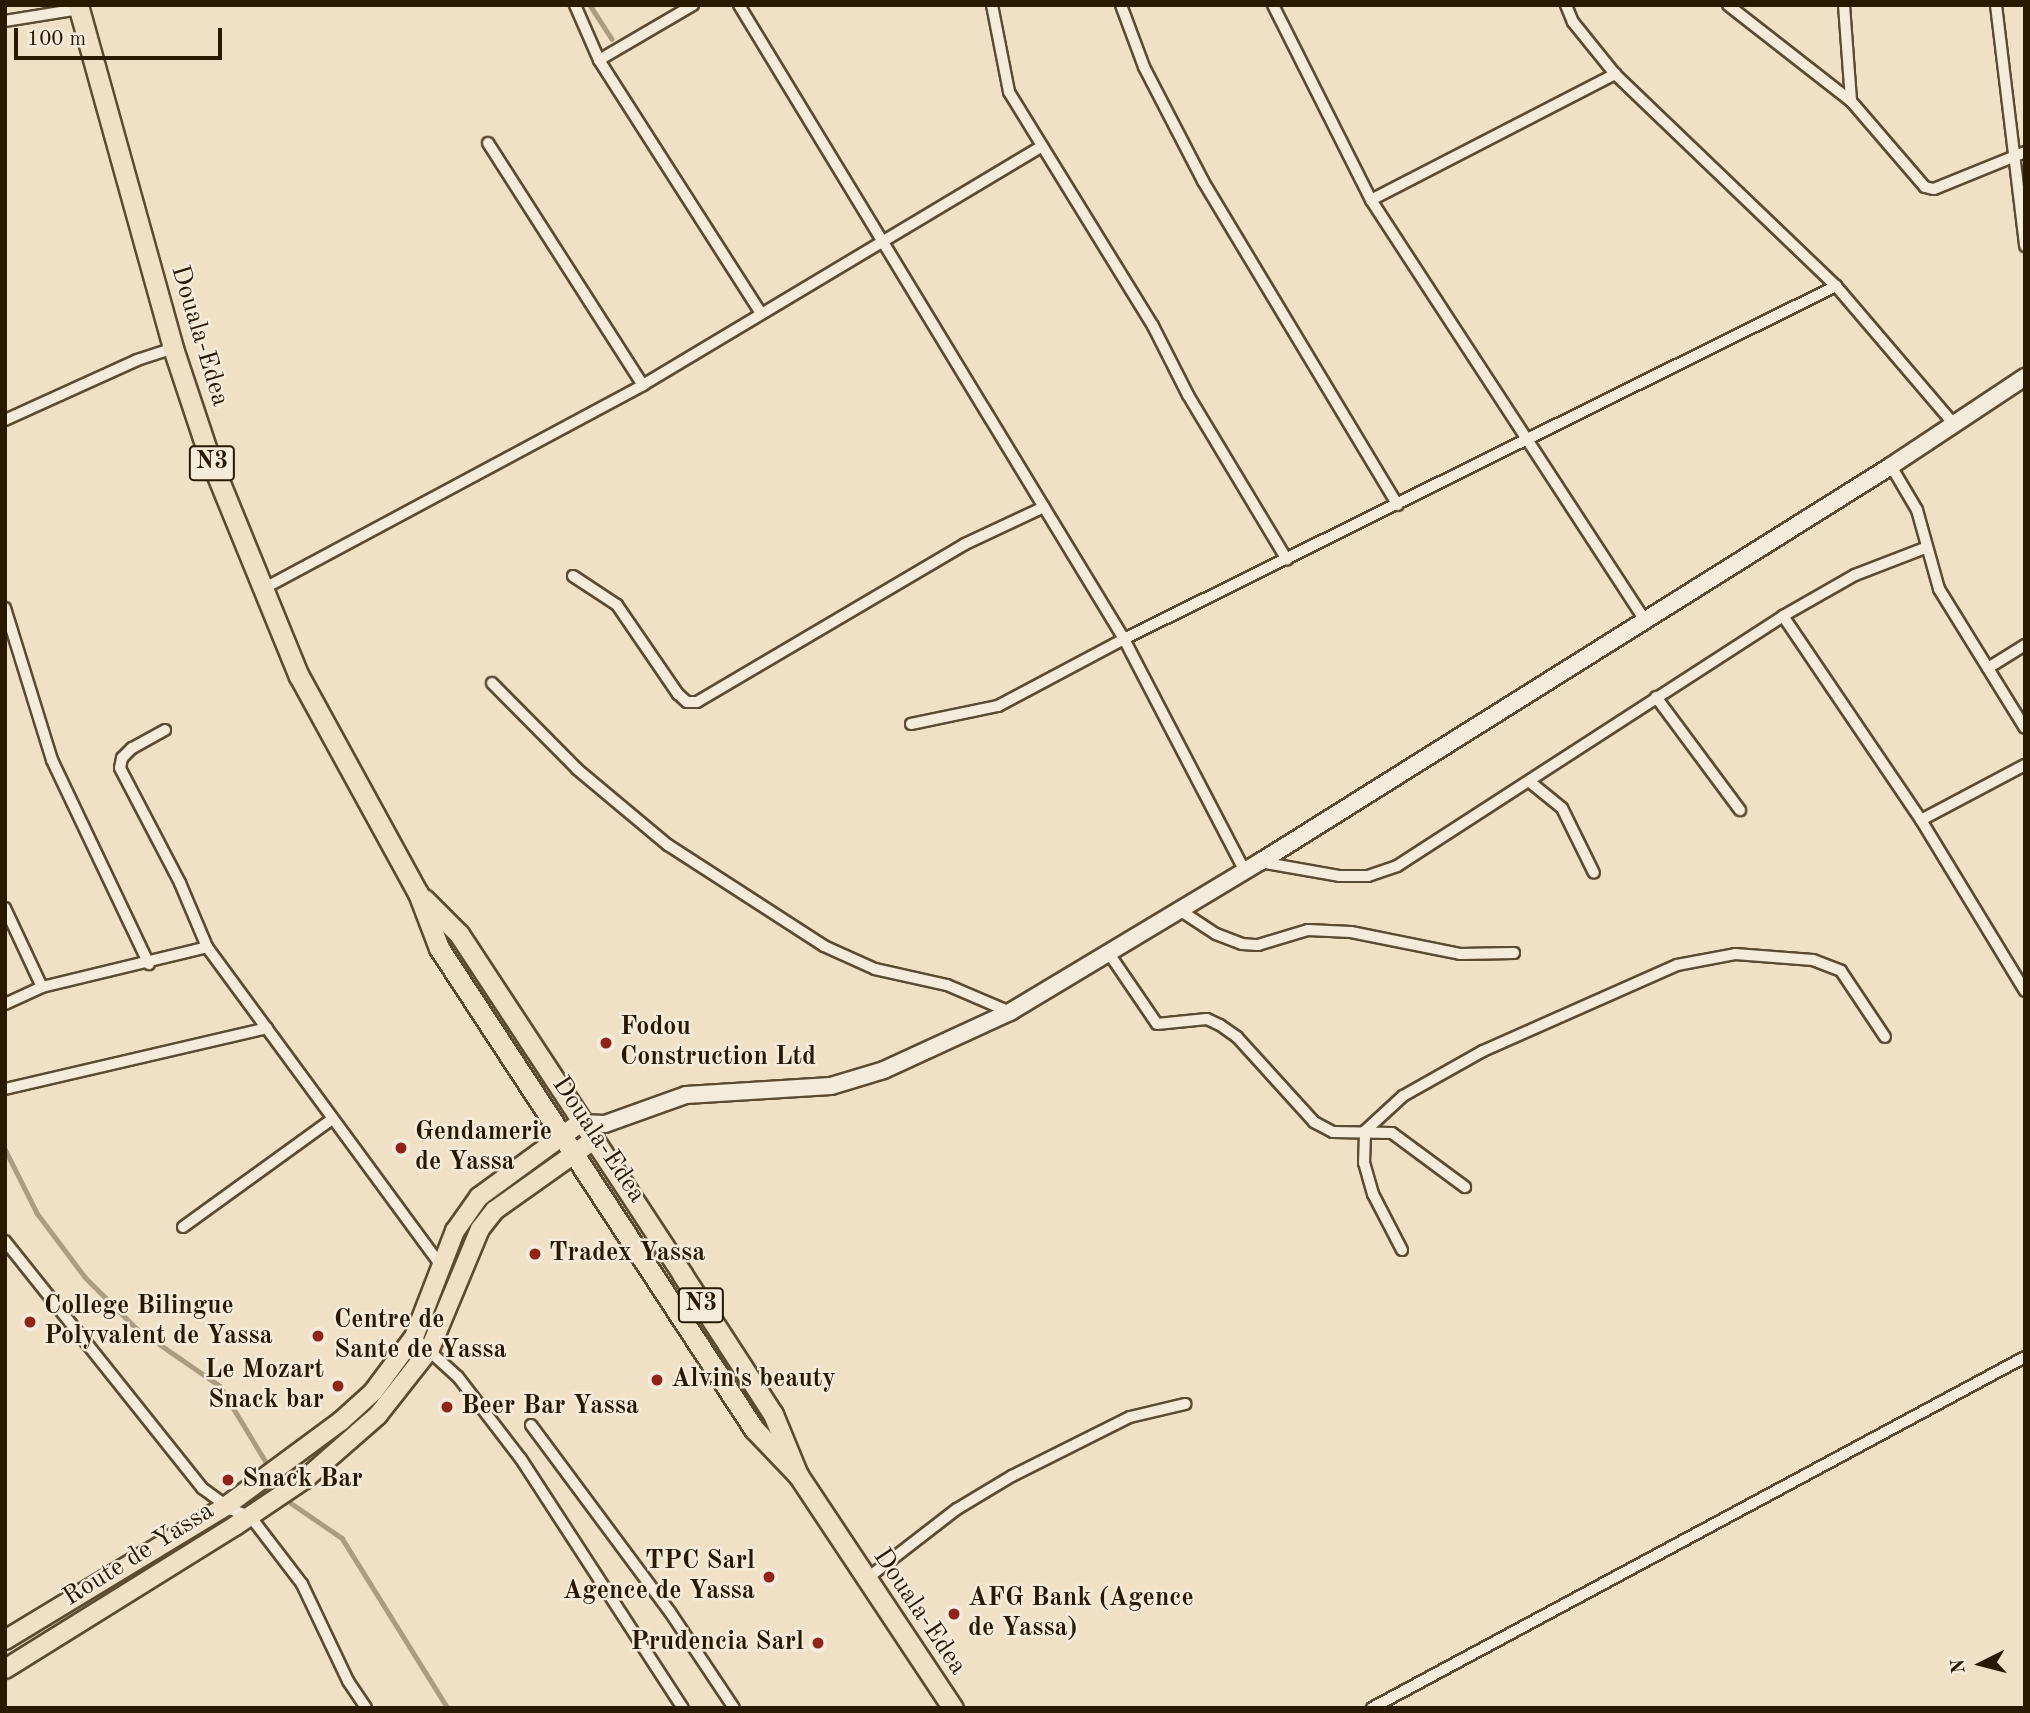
<!DOCTYPE html>
<html>
<head>
<meta charset="utf-8">
<style>
  body { margin:0 }
  #map { position:relative; width:2030px; height:1713px; overflow:hidden; background:#efe0c6; font-family:"Old Standard TT",serif }
  div>[style] { position:absolute }
  .stream>* { height:4.5px; margin:-2.25px; padding:0 2.25px; transform-origin:2.25px; border-radius:2.25px; background:#ac9c83 }
  .roads { filter:drop-shadow(2px 0 #5b4b32) drop-shadow(-2px 0 #5b4b32) drop-shadow(0 2px #5b4b32) drop-shadow(0 -2px #5b4b32) }
  .street>* { height:10px; margin:-5px; padding:0 5px; transform-origin:5px; border-radius:5px; background:#f5ebda }
  .secondary>* { height:16px; margin:-8px; padding:0 8px; transform-origin:8px; border-radius:8px; background:#f5ebda }
  .primary>* { height:18px; margin:-9px; padding:0 9px; transform-origin:9px; border-radius:9px; background:#efe0c6 }
  .highway>* { height:19px; margin:-9.5px; padding:0 9.5px; transform-origin:9.5px; border-radius:9.5px; background:#efe0c6 }
  .dots>* { width:19px; height:19px; translate:-50% -50%; box-sizing:border-box; border:4px solid #f5ebda; border-radius:50% }
  span { translate:-50% -50%; white-space:nowrap; text-align:center; line-height:1.15; -webkit-text-stroke:5px #f5ebda; paint-order:stroke }
  .shield-label span { padding:2px 5px; background:#f5ebda; border:2px solid; border-radius:5px; -webkit-text-stroke-width:0 }
  .shield-label { font-size:24px; color:#2a1901; font-weight:700 }
  .street-label { font-size:26px; color:#2a1901 }
  .poi-label { font-size:26px; color:#2a1901; font-weight:700 }
  .left { translate:0 -50%; text-align:left }
  .right { translate:-100% -50%; text-align:right }
  .frame { position:absolute; inset:0; border:7px solid #2a1901; pointer-events:none }
  .north { position:absolute; left:1946px; top:1629px; width:70px; height:70px; -webkit-text-stroke:5px #f5ebda; paint-order:stroke; rotate:264deg; font-size:19px; font-weight:700; line-height:28px; text-align:center; color:#2a1901 }
  .north::after { content:''; display:block; margin:auto; width:24px; height:32px; background:#2a1901; clip-path:polygon(50% 0,100% 100%,50% 72%,0 100%) }
  .scale { position:absolute; left:14px; top:28px; width:208px; height:32px; box-sizing:border-box; border:4px solid #2a1901; border-top:0; padding-left:9px; font-size:21px; line-height:24px; white-space:nowrap; color:#2a1901; -webkit-text-stroke:5px #f5ebda; paint-order:stroke }
</style>
</head>
<body>
<div id="map">
  <div class="stream">
    <i style="left:590px;top:5px;width:40px;rotate:57.1deg"></i>
    <i style="left:5px;top:1149px;width:72px;rotate:63.4deg"></i>
    <i style="left:37px;top:1213px;width:80px;rotate:53.1deg"></i>
    <i style="left:85px;top:1277px;width:72px;rotate:45deg"></i>
    <i style="left:136px;top:1328px;width:102px;rotate:34.6deg"></i>
    <i style="left:220px;top:1386px;width:89px;rotate:58.8deg"></i>
    <i style="left:291px;top:1503px;width:62px;rotate:34.5deg"></i>
    <i style="left:342px;top:1538px;width:200px;rotate:58.1deg"></i>
  </div>
  <div class="roads">
    <div class="street">
      <i style="left:575px;top:5px;width:60px;rotate:66.4deg"></i>
      <i style="left:599px;top:60px;width:300px;rotate:57.4deg"></i>
      <i style="left:739px;top:5px;width:742px;rotate:58.73deg"></i>
      <i style="left:1124px;top:639px;width:262px;rotate:62.5deg"></i>
      <i style="left:992px;top:5px;width:89px;rotate:78.9deg"></i>
      <i style="left:1009px;top:92px;width:275px;rotate:58.4deg"></i>
      <i style="left:1153px;top:326px;width:77px;rotate:63.1deg"></i>
      <i style="left:1188px;top:395px;width:192px;rotate:59deg"></i>
      <i style="left:1121px;top:5px;width:66px;rotate:69.6deg"></i>
      <i style="left:1144px;top:67px;width:128px;rotate:62.6deg"></i>
      <i style="left:1203px;top:181px;width:378px;rotate:59deg"></i>
      <i style="left:1273px;top:5px;width:218px;rotate:63.3deg"></i>
      <i style="left:1371px;top:200px;width:500px;rotate:56.91deg"></i>
      <i style="left:1566px;top:5px;width:18px;rotate:68deg"></i>
      <i style="left:1573px;top:22px;width:67px;rotate:51.1deg"></i>
      <i style="left:1615px;top:74px;width:306px;rotate:43.8deg"></i>
      <i style="left:1836px;top:286px;width:182px;rotate:49.5deg"></i>
      <i style="left:1728px;top:5px;width:156px;rotate:38deg"></i>
      <i style="left:1851px;top:101px;width:113px;rotate:49.3deg"></i>
      <i style="left:1925px;top:187px;width:9px;rotate:13deg"></i>
      <i style="left:1934px;top:189px;width:98px;rotate:-22.1deg"></i>
      <i style="left:1844px;top:5px;width:96px;rotate:85.8deg"></i>
      <i style="left:1996px;top:5px;width:243px;rotate:83.1deg"></i>
      <i style="left:5px;top:21px;width:75px;rotate:-9.2deg"></i>
      <i style="left:599px;top:60px;width:109px;rotate:-30.3deg"></i>
      <i style="left:488px;top:143px;width:287px;rotate:57.4deg"></i>
      <i style="left:1371px;top:200px;width:275px;rotate:-27.3deg"></i>
      <i style="left:5px;top:420px;width:145px;rotate:-24.4deg"></i>
      <i style="left:137px;top:360px;width:38px;rotate:-18deg"></i>
      <i style="left:1891px;top:466px;width:51px;rotate:59.4deg"></i>
      <i style="left:1917px;top:510px;width:82px;rotate:74.4deg"></i>
      <i style="left:1939px;top:589px;width:163px;rotate:58.3deg"></i>
      <i style="left:573px;top:576px;width:53px;rotate:33.4deg"></i>
      <i style="left:617px;top:605px;width:108px;rotate:55.6deg"></i>
      <i style="left:678px;top:694px;width:12px;rotate:42deg"></i>
      <i style="left:687px;top:702px;width:10px"></i>
      <i style="left:697px;top:702px;width:311px;rotate:-30.5deg"></i>
      <i style="left:965px;top:544px;width:87px;rotate:-25.1deg"></i>
      <i style="left:261px;top:590px;width:434px;rotate:-28.2deg"></i>
      <i style="left:643px;top:385px;width:465px;rotate:-30.9deg"></i>
      <i style="left:5px;top:608px;width:159px;rotate:72.8deg"></i>
      <i style="left:52px;top:760px;width:226px;rotate:64.6deg"></i>
      <i style="left:1783px;top:616px;width:246px;rotate:55.9deg"></i>
      <i style="left:1921px;top:820px;width:200px;rotate:58.7deg"></i>
      <i style="left:1988px;top:668px;width:44px;rotate:-31.9deg"></i>
      <i style="left:492px;top:683px;width:121px;rotate:45.3deg"></i>
      <i style="left:577px;top:769px;width:119px;rotate:39.9deg"></i>
      <i style="left:668px;top:845px;width:186px;rotate:32.9deg"></i>
      <i style="left:824px;top:946px;width:56px;rotate:24.3deg"></i>
      <i style="left:875px;top:969px;width:74px;rotate:12.5deg"></i>
      <i style="left:947px;top:985px;width:69px;rotate:23.2deg"></i>
      <i style="left:1656px;top:697px;width:141px;rotate:53.4deg"></i>
      <i style="left:911px;top:724px;width:89px;rotate:-11.7deg"></i>
      <i style="left:998px;top:706px;width:143px;rotate:-28deg"></i>
      <i style="left:1124px;top:639px;width:795px;rotate:-26.37deg"></i>
      <i style="left:165px;top:730px;width:38px;rotate:151deg"></i>
      <i style="left:132px;top:748px;width:14px;rotate:135deg"></i>
      <i style="left:122px;top:758px;width:10px;rotate:101deg"></i>
      <i style="left:120px;top:768px;width:130px;rotate:62.4deg"></i>
      <i style="left:180px;top:883px;width:69px;rotate:67.1deg"></i>
      <i style="left:207px;top:947px;width:395px;rotate:53.7deg"></i>
      <i style="left:1530px;top:782px;width:41px;rotate:39.1deg"></i>
      <i style="left:1562px;top:808px;width:72px;rotate:63.8deg"></i>
      <i style="left:1921px;top:820px;width:118px;rotate:-27.9deg"></i>
      <i style="left:1260px;top:862px;width:80px;rotate:10deg"></i>
      <i style="left:1339px;top:876px;width:29px"></i>
      <i style="left:1368px;top:876px;width:31px;rotate:-19deg"></i>
      <i style="left:1397px;top:866px;width:460px;rotate:-32.9deg"></i>
      <i style="left:1783px;top:616px;width:83px;rotate:-29.7deg"></i>
      <i style="left:1855px;top:575px;width:75px;rotate:-21.1deg"></i>
      <i style="left:5px;top:908px;width:87px;rotate:64.9deg"></i>
      <i style="left:1181px;top:911px;width:42px;rotate:33.3deg"></i>
      <i style="left:1216px;top:934px;width:28px;rotate:21deg"></i>
      <i style="left:1242px;top:944px;width:16px;rotate:4deg"></i>
      <i style="left:1258px;top:945px;width:52px;rotate:-16.7deg"></i>
      <i style="left:1308px;top:930px;width:43px;rotate:2.7deg"></i>
      <i style="left:1351px;top:932px;width:111px;rotate:11.4deg"></i>
      <i style="left:1460px;top:954px;width:54px;rotate:-1.1deg"></i>
      <i style="left:1110px;top:955px;width:83px;rotate:55.7deg"></i>
      <i style="left:1157px;top:1024px;width:50px;rotate:-5.7deg"></i>
      <i style="left:1207px;top:1019px;width:14px;rotate:25deg"></i>
      <i style="left:1220px;top:1025px;width:21px;rotate:35deg"></i>
      <i style="left:1237px;top:1037px;width:115px;rotate:47.8deg"></i>
      <i style="left:1314px;top:1122px;width:21px;rotate:28deg"></i>
      <i style="left:1333px;top:1132px;width:59px;rotate:1deg"></i>
      <i style="left:1392px;top:1133px;width:91px;rotate:36.5deg"></i>
      <i style="left:5px;top:1004px;width:41px;rotate:-24.7deg"></i>
      <i style="left:42px;top:987px;width:170px;rotate:-13.6deg"></i>
      <i style="left:5px;top:1089px;width:269px;rotate:-13.1deg"></i>
      <i style="left:183px;top:1227px;width:183px;rotate:-35.9deg"></i>
      <i style="left:5px;top:1241px;width:316px;rotate:51.4deg"></i>
      <i style="left:202px;top:1488px;width:37px;rotate:36deg"></i>
      <i style="left:232px;top:1510px;width:19px;rotate:18deg"></i>
      <i style="left:250px;top:1516px;width:86px;rotate:52.6deg"></i>
      <i style="left:302px;top:1584px;width:107px;rotate:64.6deg"></i>
      <i style="left:348px;top:1681px;width:32px;rotate:56deg"></i>
      <i style="left:1402px;top:1250px;width:63px;rotate:-117.4deg"></i>
      <i style="left:1373px;top:1194px;width:32px;rotate:-106deg"></i>
      <i style="left:1364px;top:1163px;width:32px;rotate:-88deg"></i>
      <i style="left:1365px;top:1131px;width:52px;rotate:-42.6deg"></i>
      <i style="left:1403px;top:1096px;width:92px;rotate:-29.4deg"></i>
      <i style="left:1483px;top:1051px;width:212px;rotate:-23.9deg"></i>
      <i style="left:1677px;top:965px;width:59px;rotate:-10.7deg"></i>
      <i style="left:1735px;top:954px;width:78px;rotate:4.4deg"></i>
      <i style="left:1813px;top:960px;width:30px;rotate:21deg"></i>
      <i style="left:1841px;top:971px;width:79px;rotate:56.3deg"></i>
      <i style="left:414px;top:1337px;width:59px;rotate:42.3deg"></i>
      <i style="left:458px;top:1377px;width:103px;rotate:52.5deg"></i>
      <i style="left:521px;top:1459px;width:297px;rotate:57deg"></i>
      <i style="left:531px;top:1425px;width:233px;rotate:53.4deg"></i>
      <i style="left:670px;top:1612px;width:115px;rotate:56.3deg"></i>
      <i style="left:865px;top:1580px;width:116px;rotate:-37.7deg"></i>
      <i style="left:957px;top:1509px;width:64px;rotate:-31deg"></i>
      <i style="left:1012px;top:1476px;width:132px;rotate:-26.6deg"></i>
      <i style="left:1130px;top:1417px;width:57px;rotate:-13.3deg"></i>
      <i style="left:1372px;top:1708px;width:741px;rotate:-28.26deg"></i>
    </div>
    <div class="secondary">
      <i style="left:580px;top:1123px;width:25px;rotate:2deg"></i>
      <i style="left:605px;top:1124px;width:86px;rotate:-19.7deg"></i>
      <i style="left:686px;top:1095px;width:145px;rotate:-3.6deg"></i>
      <i style="left:831px;top:1086px;width:55px;rotate:-16.8deg"></i>
      <i style="left:884px;top:1070px;width:139px;rotate:-24.7deg"></i>
      <i style="left:1010px;top:1012px;width:292px;rotate:-31deg"></i>
      <i style="left:1260px;top:862px;width:745px;rotate:-32.11deg"></i>
      <i style="left:1891px;top:466px;width:161px;rotate:-33.6deg"></i>
    </div>
    <div class="primary">
      <i style="left:5px;top:1640px;width:258px;rotate:-31.2deg"></i>
      <i style="left:226px;top:1506px;width:143px;rotate:-36.5deg"></i>
      <i style="left:341px;top:1421px;width:43px;rotate:-42.2deg"></i>
      <i style="left:373px;top:1392px;width:69px;rotate:-53.3deg"></i>
      <i style="left:414px;top:1337px;width:114px;rotate:-68.9deg"></i>
      <i style="left:455px;top:1231px;width:42px;rotate:-54.8deg"></i>
      <i style="left:479px;top:1197px;width:125px;rotate:-36.2deg"></i>
      <i style="left:5px;top:1669px;width:271px;rotate:-31.9deg"></i>
      <i style="left:235px;top:1526px;width:84px;rotate:-33.9deg"></i>
      <i style="left:305px;top:1479px;width:97px;rotate:-41.2deg"></i>
      <i style="left:378px;top:1415px;width:84px;rotate:-51.8deg"></i>
      <i style="left:430px;top:1349px;width:130px;rotate:-67.4deg"></i>
      <i style="left:480px;top:1229px;width:24px;rotate:-52deg"></i>
      <i style="left:495px;top:1210px;width:119px;rotate:-35.4deg"></i>
    </div>
    <div class="highway">
      <i style="left:78px;top:5px;width:356px;rotate:74.5deg"></i>
      <i style="left:173px;top:348px;width:114px;rotate:71.6deg"></i>
      <i style="left:209px;top:456px;width:238px;rotate:67.8deg"></i>
      <i style="left:299px;top:676px;width:247px;rotate:61.3deg"></i>
      <i style="left:418px;top:893px;width:59px;rotate:69.1deg"></i>
      <i style="left:439px;top:948px;width:575px;rotate:56.78deg"></i>
      <i style="left:754px;top:1429px;width:64px;rotate:46.3deg"></i>
      <i style="left:424px;top:899px;width:49px;rotate:45deg"></i>
      <i style="left:459px;top:934px;width:407px;rotate:56.7deg"></i>
      <i style="left:682px;top:1274px;width:167px;rotate:57deg"></i>
      <i style="left:773px;top:1414px;width:66px;rotate:67.7deg"></i>
      <i style="left:798px;top:1475px;width:280px;rotate:56.4deg"></i>
    </div>
  </div>
  <div class="dots">
    <i style="left:606px;top:1043px;background:#8f2418"></i>
    <i style="left:401px;top:1148px;background:#8f2418"></i>
    <i style="left:535px;top:1254px;background:#8f2418"></i>
    <i style="left:30px;top:1322px;background:#8f2418"></i>
    <i style="left:318px;top:1336px;background:#8f2418"></i>
    <i style="left:657px;top:1380px;background:#8f2418"></i>
    <i style="left:338px;top:1386px;background:#8f2418"></i>
    <i style="left:447px;top:1407px;background:#8f2418"></i>
    <i style="left:228px;top:1480px;background:#8f2418"></i>
    <i style="left:769px;top:1577px;background:#8f2418"></i>
    <i style="left:954px;top:1614px;background:#8f2418"></i>
    <i style="left:818px;top:1643px;background:#8f2418"></i>
  </div>
  <div class="shield-label">
    <span style="left:212px;top:463px">N3</span>
    <span style="left:701px;top:1305px">N3</span>
  </div>
  <div class="street-label">
    <span style="left:199px;top:336px;rotate:73deg">Douala-Edea</span>
    <span style="left:598px;top:1140px;rotate:56deg">Douala-Edea</span>
    <span style="left:139px;top:1555px;rotate:-32deg">Route de Yassa</span>
    <span style="left:919px;top:1612px;rotate:56deg">Douala-Edea</span>
  </div>
  <div class="poi-label">
    <span class="left" style="left:620px;top:1043px">Fodou<br>Construction Ltd</span>
    <span class="left" style="left:415px;top:1148px">Gendamerie<br>de Yassa</span>
    <span class="left" style="left:549px;top:1254px">Tradex Yassa</span>
    <span class="left" style="left:44px;top:1322px">College Bilingue<br>Polyvalent de Yassa</span>
    <span class="left" style="left:334px;top:1336px">Centre de<br>Sante de Yassa</span>
    <span class="right" style="left:324px;top:1386px">Le Mozart<br>Snack bar</span>
    <span class="left" style="left:671px;top:1380px">Alvin's beauty</span>
    <span class="left" style="left:461px;top:1407px">Beer Bar Yassa</span>
    <span class="left" style="left:242px;top:1480px">Snack Bar</span>
    <span class="right" style="left:755px;top:1577px">TPC Sarl<br>Agence de Yassa</span>
    <span class="left" style="left:968px;top:1614px">AFG Bank (Agence<br>de Yassa)</span>
    <span class="right" style="left:804px;top:1643px">Prudencia Sarl</span>
  </div>
  <div class="frame"></div>
  <div class="north">N</div>
  <div class="scale">100 m</div>
</div>
</body>
</html>
